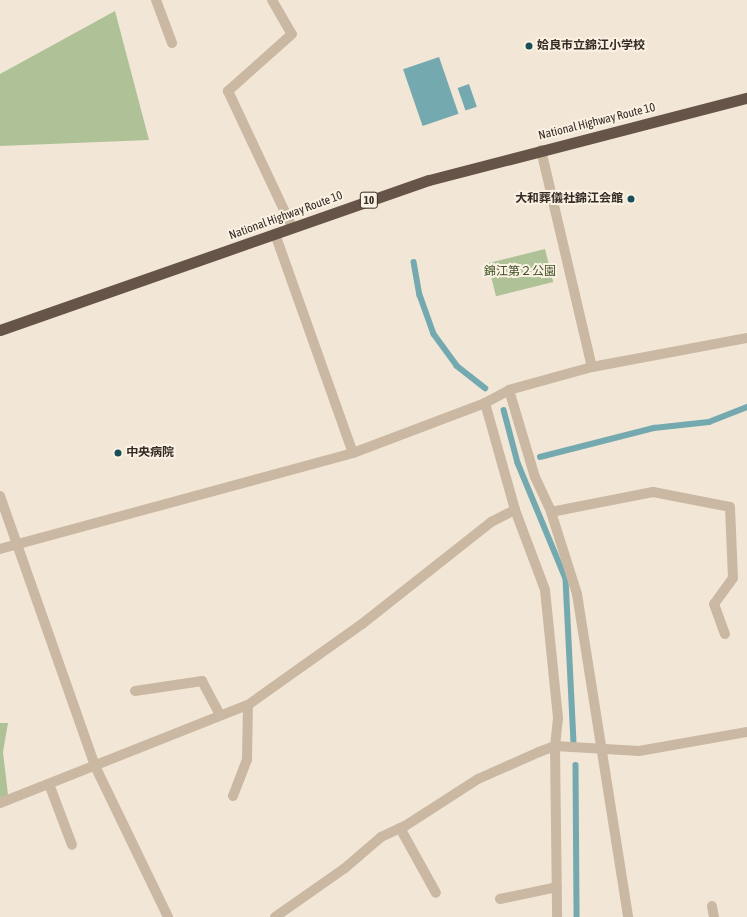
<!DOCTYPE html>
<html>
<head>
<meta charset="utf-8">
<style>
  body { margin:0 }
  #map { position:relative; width:747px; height:917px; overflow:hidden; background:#f2e7d6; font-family:"Asap Condensed","Noto Sans JP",sans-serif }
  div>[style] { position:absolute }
  .green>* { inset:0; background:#afc196; transform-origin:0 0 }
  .water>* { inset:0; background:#74a9b0; transform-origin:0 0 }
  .stream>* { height:5.5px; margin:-2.75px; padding:0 2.75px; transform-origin:2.75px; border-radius:2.75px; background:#74a9b0 }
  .minor>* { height:10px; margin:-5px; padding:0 5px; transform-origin:5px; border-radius:5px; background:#cab8a2 }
  .tertiary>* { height:10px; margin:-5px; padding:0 5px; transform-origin:5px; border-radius:5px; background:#cab8a2 }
  .trunk>* { height:11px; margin:-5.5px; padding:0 5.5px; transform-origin:5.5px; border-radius:5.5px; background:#665448 }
  .dots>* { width:11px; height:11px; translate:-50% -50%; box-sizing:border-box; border:2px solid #faf1e3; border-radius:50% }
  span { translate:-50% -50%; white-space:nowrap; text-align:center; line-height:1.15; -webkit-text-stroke:4px #faf1e3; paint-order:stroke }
  .shield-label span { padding:1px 3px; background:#faf1e3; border:1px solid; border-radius:3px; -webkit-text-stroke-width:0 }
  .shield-label { font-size:11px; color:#342b25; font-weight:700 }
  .poi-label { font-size:12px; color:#342b25; font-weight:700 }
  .left { translate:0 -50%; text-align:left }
  .right { translate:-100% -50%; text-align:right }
  .street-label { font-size:12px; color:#342b25 }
  .park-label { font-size:12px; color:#405428 }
</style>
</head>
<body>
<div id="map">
  <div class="green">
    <i style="clip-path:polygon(115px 11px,149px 140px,0 146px,0 74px)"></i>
    <i style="left:545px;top:249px;width:34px;height:59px;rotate:76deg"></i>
    <i style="clip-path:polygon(0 723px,8px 723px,3px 752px,8px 795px,0 798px)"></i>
  </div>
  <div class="water">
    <i style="left:439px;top:57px;width:60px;height:38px;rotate:71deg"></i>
    <i style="left:469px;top:84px;width:24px;height:12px;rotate:71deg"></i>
  </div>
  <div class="stream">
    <i style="left:414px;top:262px;width:34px;rotate:80deg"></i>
    <i style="left:420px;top:295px;width:41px;rotate:70.3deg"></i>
    <i style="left:434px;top:334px;width:39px;rotate:54deg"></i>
    <i style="left:457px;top:366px;width:36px;rotate:38deg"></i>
    <i style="left:504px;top:410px;width:55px;rotate:75.2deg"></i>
    <i style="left:518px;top:463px;width:126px;rotate:67.5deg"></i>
    <i style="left:566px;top:579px;width:162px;rotate:87.2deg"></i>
    <i style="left:540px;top:457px;width:118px;rotate:-14.3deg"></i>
    <i style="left:654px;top:428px;width:55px;rotate:-6.2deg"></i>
    <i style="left:709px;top:422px;width:41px;rotate:-21.5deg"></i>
    <i style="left:576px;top:765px;width:152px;rotate:89.6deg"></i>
  </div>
  <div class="minor">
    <i style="left:156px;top:0;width:46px;rotate:69.6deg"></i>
    <i style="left:272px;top:0;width:39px;rotate:60deg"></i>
    <i style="left:292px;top:34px;width:86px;rotate:138.3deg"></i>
    <i style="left:228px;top:91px;width:150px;rotate:64.8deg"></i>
    <i style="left:541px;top:150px;width:223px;rotate:76.8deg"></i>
    <i style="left:275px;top:234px;width:232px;rotate:70.4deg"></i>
    <i style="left:509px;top:390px;width:91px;rotate:73.4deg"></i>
    <i style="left:535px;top:477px;width:38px;rotate:65deg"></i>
    <i style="left:551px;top:512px;width:86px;rotate:72.4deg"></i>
    <i style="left:577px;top:594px;width:327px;rotate:81deg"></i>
    <i style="left:485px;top:403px;width:111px;rotate:74.3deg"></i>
    <i style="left:515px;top:510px;width:85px;rotate:69.4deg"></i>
    <i style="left:545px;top:590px;width:129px;rotate:84.2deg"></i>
    <i style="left:558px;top:718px;width:28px;rotate:96deg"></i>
    <i style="left:555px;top:746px;width:171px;rotate:89.3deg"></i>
    <i style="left:551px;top:512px;width:104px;rotate:-11.1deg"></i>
    <i style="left:653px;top:492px;width:78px;rotate:11deg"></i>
    <i style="left:730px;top:507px;width:71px;rotate:87.6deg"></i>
    <i style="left:733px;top:578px;width:32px;rotate:126deg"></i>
    <i style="left:714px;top:604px;width:32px;rotate:70deg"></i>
    <i style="left:0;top:549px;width:366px;rotate:-15.2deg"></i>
    <i style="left:353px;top:453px;width:141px;rotate:-20.7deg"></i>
    <i style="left:485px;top:403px;width:27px;rotate:-28deg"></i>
    <i style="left:509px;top:390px;width:86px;rotate:-15.5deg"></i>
    <i style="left:592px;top:367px;width:158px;rotate:-10.6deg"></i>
    <i style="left:135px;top:691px;width:68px;rotate:-8.5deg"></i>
    <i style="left:202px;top:681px;width:38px;rotate:62deg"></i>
    <i style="left:49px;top:784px;width:65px;rotate:69.3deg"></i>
    <i style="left:233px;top:796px;width:39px;rotate:-69deg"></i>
    <i style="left:247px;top:760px;width:55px;rotate:-89deg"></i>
    <i style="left:0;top:803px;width:267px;rotate:-21.6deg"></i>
    <i style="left:248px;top:705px;width:140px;rotate:-35.4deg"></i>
    <i style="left:362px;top:624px;width:164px;rotate:-38.3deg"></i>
    <i style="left:491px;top:522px;width:27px;rotate:-27deg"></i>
    <i style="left:400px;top:828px;width:74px;rotate:61deg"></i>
    <i style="left:500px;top:899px;width:58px;rotate:-11.9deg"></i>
    <i style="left:712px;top:906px;width:11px;rotate:80deg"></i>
    <i style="left:275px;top:917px;width:85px;rotate:-35deg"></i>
    <i style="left:345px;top:868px;width:48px;rotate:-40.7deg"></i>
    <i style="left:381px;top:837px;width:26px;rotate:-25deg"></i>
    <i style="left:405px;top:826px;width:87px;rotate:-32.8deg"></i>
    <i style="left:478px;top:779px;width:67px;rotate:-23.9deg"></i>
    <i style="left:539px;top:752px;width:17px;rotate:-21deg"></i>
    <i style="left:555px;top:746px;width:84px;rotate:3.4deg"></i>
    <i style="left:639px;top:751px;width:110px;rotate:-10deg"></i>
  </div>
  <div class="tertiary">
    <i style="left:0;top:496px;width:286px;rotate:70.6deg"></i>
    <i style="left:95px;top:766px;width:168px;rotate:64.2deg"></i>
  </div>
  <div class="trunk">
    <i style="left:0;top:330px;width:454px;rotate:-19.3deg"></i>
    <i style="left:429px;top:180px;width:328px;rotate:-14.5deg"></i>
  </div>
  <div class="dots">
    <i style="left:529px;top:46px;background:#194f58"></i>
    <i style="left:631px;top:199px;background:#194f58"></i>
    <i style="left:118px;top:453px;background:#194f58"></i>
  </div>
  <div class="shield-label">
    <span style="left:369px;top:200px">10</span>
  </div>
  <div class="poi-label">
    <span class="left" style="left:537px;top:46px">姶良市立錦江小学校</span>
    <span class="right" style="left:623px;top:199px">大和葬儀社錦江会館</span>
    <span class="left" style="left:126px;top:453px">中央病院</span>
  </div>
  <div class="street-label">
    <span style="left:597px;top:122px;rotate:-14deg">National Highway Route 10</span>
    <span style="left:286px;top:216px;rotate:-20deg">National Highway Route 10</span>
  </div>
  <div class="park-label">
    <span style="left:520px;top:272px">錦江第２公園</span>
  </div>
</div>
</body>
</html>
